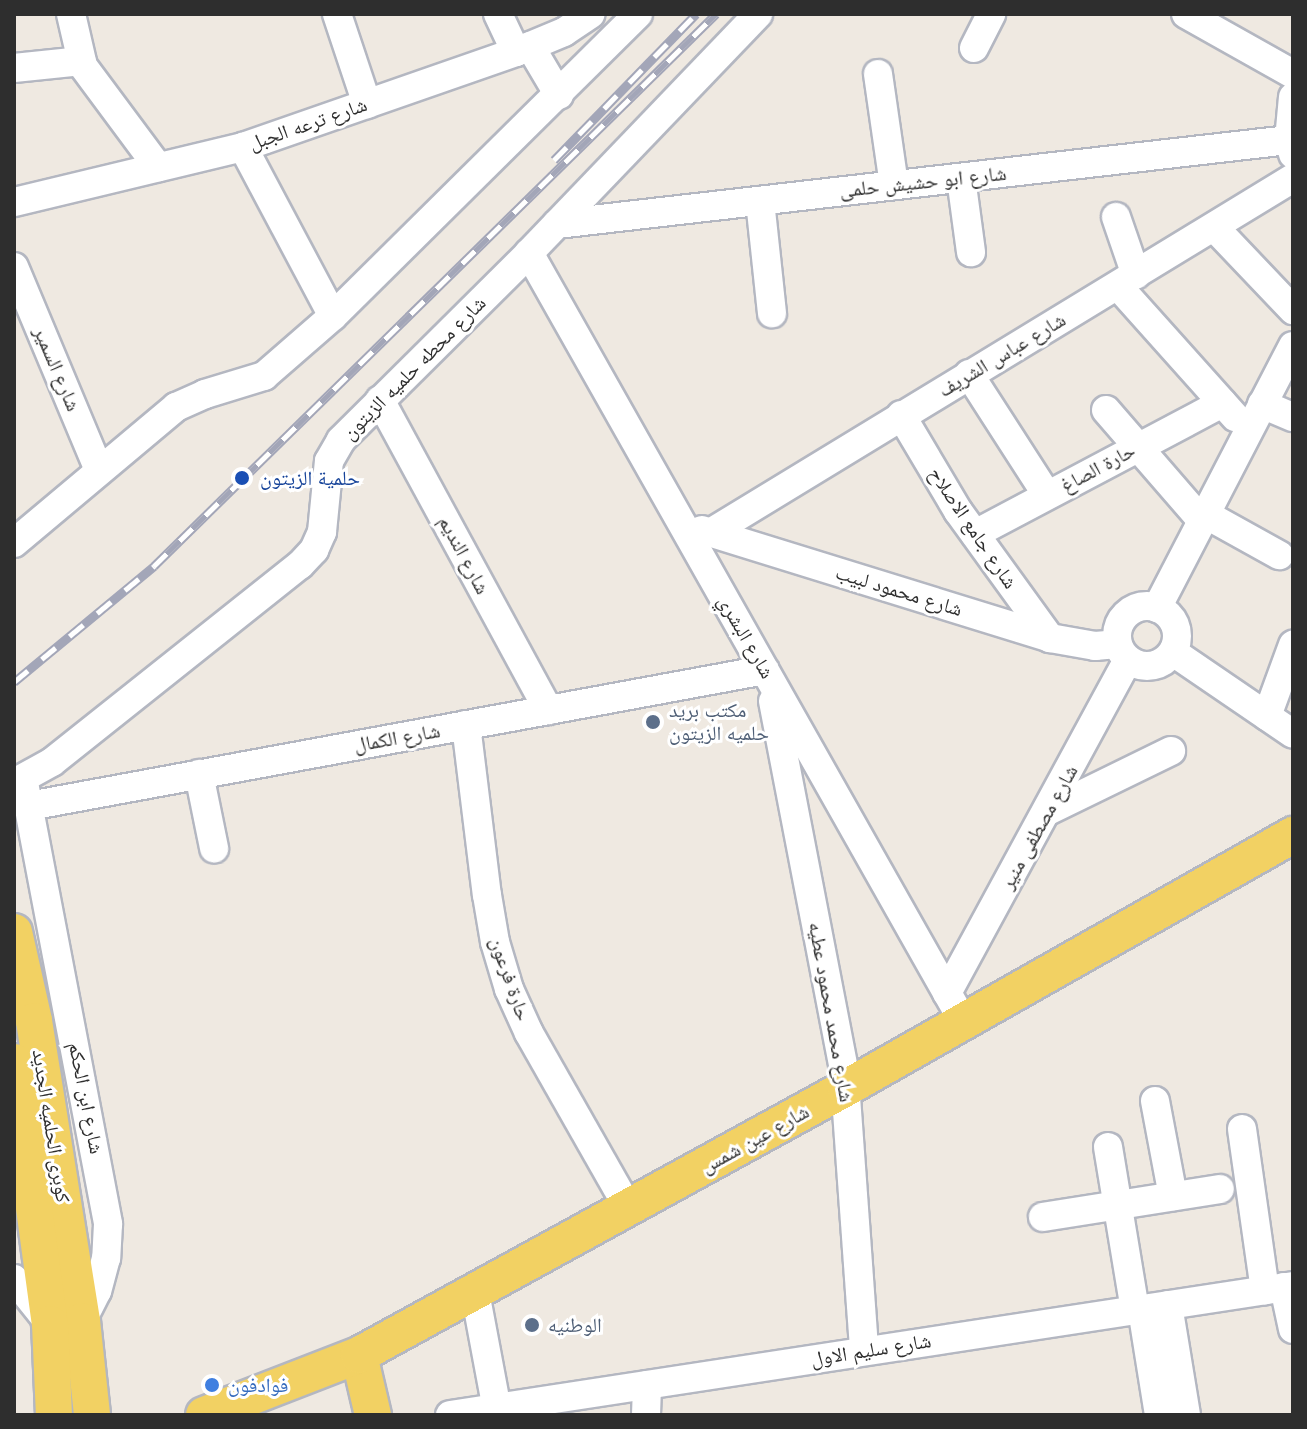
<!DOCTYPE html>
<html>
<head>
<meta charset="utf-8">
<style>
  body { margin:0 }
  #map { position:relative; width:1307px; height:1429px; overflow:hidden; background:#efe9e1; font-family:Inter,"Noto Naskh Arabic",sans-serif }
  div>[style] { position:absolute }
  .roads { filter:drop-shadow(2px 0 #b4b7c1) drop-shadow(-2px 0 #b4b7c1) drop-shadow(0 2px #b4b7c1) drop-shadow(0 -2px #b4b7c1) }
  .minor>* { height:28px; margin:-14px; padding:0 14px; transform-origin:14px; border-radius:14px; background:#fff }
  .minor>.ring { margin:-14px; padding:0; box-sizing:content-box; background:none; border:28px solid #fff; border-radius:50% }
  .major>* { height:36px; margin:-18px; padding:0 18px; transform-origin:18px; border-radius:18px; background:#f2d163 }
  .rail>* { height:9px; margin-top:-4.5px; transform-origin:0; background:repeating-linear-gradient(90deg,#fff 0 18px,#a3a6b8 0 36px); box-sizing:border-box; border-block:2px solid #a3a6b8 }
  .dots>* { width:22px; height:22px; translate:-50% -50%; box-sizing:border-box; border:4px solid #fff; border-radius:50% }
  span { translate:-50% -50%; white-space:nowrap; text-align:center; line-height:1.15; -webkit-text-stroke:6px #fff; paint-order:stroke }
  .street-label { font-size:20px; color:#2e2e2e }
  .transit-label { font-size:20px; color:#164399 }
  .left { translate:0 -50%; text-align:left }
  .service-label { font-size:20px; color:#4e5e75 }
  .shop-label { font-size:20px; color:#366cbe }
  .frame { position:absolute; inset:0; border:16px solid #2e2e2e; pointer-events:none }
</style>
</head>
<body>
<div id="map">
  <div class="roads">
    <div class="minor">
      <i style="left:71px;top:14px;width:53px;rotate:77deg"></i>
      <i style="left:83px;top:66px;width:126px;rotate:53.4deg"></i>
      <i style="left:337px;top:14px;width:95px;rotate:71.6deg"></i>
      <i style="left:498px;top:14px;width:42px;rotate:64.7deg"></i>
      <i style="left:1186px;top:14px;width:123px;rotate:29.3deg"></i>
      <i style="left:530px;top:46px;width:57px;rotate:59.4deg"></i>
      <i style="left:974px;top:48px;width:38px;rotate:-63deg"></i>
      <i style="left:14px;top:68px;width:68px;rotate:-5.9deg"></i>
      <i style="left:878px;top:74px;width:112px;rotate:81.8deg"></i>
      <i style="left:1293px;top:97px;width:43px;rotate:95.3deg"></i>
      <i style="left:1289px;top:140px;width:15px;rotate:74deg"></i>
      <i style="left:243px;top:147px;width:191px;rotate:62deg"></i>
      <i style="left:961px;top:178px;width:75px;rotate:82.3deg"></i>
      <i style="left:760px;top:201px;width:113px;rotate:83.9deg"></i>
      <i style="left:14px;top:202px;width:236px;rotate:-13.5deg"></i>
      <i style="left:243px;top:147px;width:289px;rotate:-19.2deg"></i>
      <i style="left:516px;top:52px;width:52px;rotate:-22.6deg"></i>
      <i style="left:564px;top:32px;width:32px;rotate:-34deg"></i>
      <i style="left:1116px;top:217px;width:61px;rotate:71deg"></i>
      <i style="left:557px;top:224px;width:737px;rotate:-6.55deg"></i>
      <i style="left:1214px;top:227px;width:115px;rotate:46.4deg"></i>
      <i style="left:529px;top:253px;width:882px;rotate:60.53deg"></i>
      <i style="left:14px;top:267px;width:220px;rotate:67.3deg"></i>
      <i style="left:1118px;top:286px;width:176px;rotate:48.2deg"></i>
      <i style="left:969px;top:374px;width:144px;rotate:57.2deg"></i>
      <i style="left:380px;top:400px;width:353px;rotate:61.5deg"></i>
      <i style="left:1262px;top:404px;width:34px;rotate:23deg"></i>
      <i style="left:1106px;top:410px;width:147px;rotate:49.1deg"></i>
      <i style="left:901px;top:415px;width:112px;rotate:59.3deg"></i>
      <i style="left:958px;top:511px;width:157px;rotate:54.1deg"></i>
      <i style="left:1205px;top:514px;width:85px;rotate:29deg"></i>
      <i style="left:702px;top:530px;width:364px;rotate:17.2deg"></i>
      <i style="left:1050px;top:638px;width:46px;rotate:10.1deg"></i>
      <i style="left:1095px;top:646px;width:22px;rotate:-5deg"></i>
      <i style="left:712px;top:532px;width:680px;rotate:-31.35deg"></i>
      <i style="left:975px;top:534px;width:280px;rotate:-27.9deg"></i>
      <i style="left:14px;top:543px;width:212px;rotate:-40deg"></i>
      <i style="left:176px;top:407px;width:32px;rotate:-24deg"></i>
      <i style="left:205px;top:394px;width:62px;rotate:-17deg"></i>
      <i style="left:264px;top:376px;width:91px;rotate:-41deg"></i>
      <i style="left:333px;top:316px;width:429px;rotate:-44.7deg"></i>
      <i class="ring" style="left:1117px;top:606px;width:32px;height:32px"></i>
      <i style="left:1157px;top:608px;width:295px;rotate:-62.6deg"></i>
      <i style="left:1173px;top:652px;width:145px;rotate:34.3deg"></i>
      <i style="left:773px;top:701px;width:375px;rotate:79.1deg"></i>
      <i style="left:844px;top:1069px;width:282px;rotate:85.9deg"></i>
      <i style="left:1267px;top:716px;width:76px;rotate:-69.9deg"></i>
      <i style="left:466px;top:725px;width:171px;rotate:83deg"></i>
      <i style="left:487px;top:895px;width:48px;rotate:80.3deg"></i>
      <i style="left:495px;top:942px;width:49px;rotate:73.4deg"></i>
      <i style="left:509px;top:989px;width:48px;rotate:65.6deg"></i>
      <i style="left:529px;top:1033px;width:202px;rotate:60.4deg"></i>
      <i style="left:199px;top:774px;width:76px;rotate:78.5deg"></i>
      <i style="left:14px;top:783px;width:43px;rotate:-28.9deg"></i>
      <i style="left:52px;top:762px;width:317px;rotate:-38.5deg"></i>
      <i style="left:300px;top:565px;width:21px;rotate:-47deg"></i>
      <i style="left:314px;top:550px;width:20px;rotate:-66deg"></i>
      <i style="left:322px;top:532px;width:71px;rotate:-84.4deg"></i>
      <i style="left:329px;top:461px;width:24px;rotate:-60deg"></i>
      <i style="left:341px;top:440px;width:265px;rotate:-44.8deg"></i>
      <i style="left:529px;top:253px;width:331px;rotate:-46.2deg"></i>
      <i style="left:25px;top:788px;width:444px;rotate:79.2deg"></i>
      <i style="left:108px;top:1224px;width:34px;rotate:93deg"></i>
      <i style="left:106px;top:1258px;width:34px;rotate:105deg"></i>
      <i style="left:97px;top:1291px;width:34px;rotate:117deg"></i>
      <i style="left:29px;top:806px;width:748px;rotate:-10.47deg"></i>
      <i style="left:1048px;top:811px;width:137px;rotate:-26deg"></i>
      <i style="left:947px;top:993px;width:379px;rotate:-61.5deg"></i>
      <i style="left:1155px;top:1101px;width:97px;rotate:79.3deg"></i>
      <i style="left:1242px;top:1129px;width:163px;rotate:81.9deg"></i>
      <i style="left:1108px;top:1147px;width:165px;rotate:80.6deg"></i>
      <i style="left:1043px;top:1217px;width:179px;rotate:-9deg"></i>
      <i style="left:14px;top:1279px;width:58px;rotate:51.3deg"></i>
      <i style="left:1284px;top:1287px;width:43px;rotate:77.9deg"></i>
      <i style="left:475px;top:1292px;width:125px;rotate:79.4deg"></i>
      <i style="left:1168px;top:1305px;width:111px;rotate:80.7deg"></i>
      <i style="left:1142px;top:1309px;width:107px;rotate:80.9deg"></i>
      <i style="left:450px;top:1415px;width:853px;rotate:-8.7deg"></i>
      <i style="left:646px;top:1415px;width:30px;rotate:-88deg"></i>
    </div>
    <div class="major">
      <i style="left:14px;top:932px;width:91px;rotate:77.3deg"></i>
      <i style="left:34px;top:1021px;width:304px;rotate:80.9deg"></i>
      <i style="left:82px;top:1321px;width:95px;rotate:83.9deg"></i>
      <i style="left:14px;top:1062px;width:264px;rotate:82.2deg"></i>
      <i style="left:50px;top:1324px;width:91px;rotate:87.5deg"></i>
      <i style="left:359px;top:1355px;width:62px;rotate:76.9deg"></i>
      <i style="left:204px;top:1415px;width:166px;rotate:-21.2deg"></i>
      <i style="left:359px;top:1355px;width:555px;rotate:-28.73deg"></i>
      <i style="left:846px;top:1088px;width:514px;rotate:-29.51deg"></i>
    </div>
  </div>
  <div class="rail">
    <i style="left:554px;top:160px;width:204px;rotate:-45.8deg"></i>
    <i style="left:14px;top:682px;width:182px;rotate:-39.6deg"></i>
    <i style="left:154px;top:566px;width:788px;rotate:-44.49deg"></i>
  </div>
  <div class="dots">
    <i style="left:242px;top:478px;background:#1a4fb4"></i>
    <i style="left:653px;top:722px;background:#5c6f8a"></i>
    <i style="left:532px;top:1325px;background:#5c6f8a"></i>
    <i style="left:212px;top:1385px;background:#3f7fe0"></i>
  </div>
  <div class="street-label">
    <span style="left:308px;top:124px;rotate:-19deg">شارع ترعه الجبل</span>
    <span style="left:923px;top:182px;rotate:-6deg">شارع ابو حشيش حلمى</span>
    <span style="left:1002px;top:355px;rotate:-31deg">شارع عباس الشريف</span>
    <span style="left:414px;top:368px;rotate:-45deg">شارع محطه حلميه الزيتون</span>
    <span style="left:57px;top:369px;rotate:67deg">شارع السمير</span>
    <span style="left:1098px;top:468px;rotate:-28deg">حارة الصاغ</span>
    <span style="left:973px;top:528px;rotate:56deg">شارع جامع الاصلاح</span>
    <span style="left:464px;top:555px;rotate:62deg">شارع النديم</span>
    <span style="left:899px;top:591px;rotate:17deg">شارع محمود لبيب</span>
    <span style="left:746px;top:637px;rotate:60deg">شارع البشري</span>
    <span style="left:397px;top:738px;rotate:-10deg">شارع الكمال</span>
    <span style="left:1039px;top:827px;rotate:-61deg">شارع مصطفى منير</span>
    <span style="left:510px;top:979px;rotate:71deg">حارة فرعون</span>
    <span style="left:831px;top:1012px;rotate:80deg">شارع محمد محمود عطيه</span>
    <span style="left:86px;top:1098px;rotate:79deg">شارع ابن الحكم</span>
    <span style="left:51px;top:1126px;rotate:81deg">كوبرى الحلميه الجديد</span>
    <span style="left:755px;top:1139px;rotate:-29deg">شارع عين شمس</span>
    <span style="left:871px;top:1350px;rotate:-9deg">شارع سليم الاول</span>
  </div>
  <div class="transit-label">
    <span class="left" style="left:260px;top:478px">حلمية الزيتون</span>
  </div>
  <div class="service-label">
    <span class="left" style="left:669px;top:722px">مكتب بريد<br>حلميه الزيتون</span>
    <span class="left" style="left:548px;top:1325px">الوطنيه</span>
  </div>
  <div class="shop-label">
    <span class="left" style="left:228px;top:1385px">فوادفون</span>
  </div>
  <div class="frame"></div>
</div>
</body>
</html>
